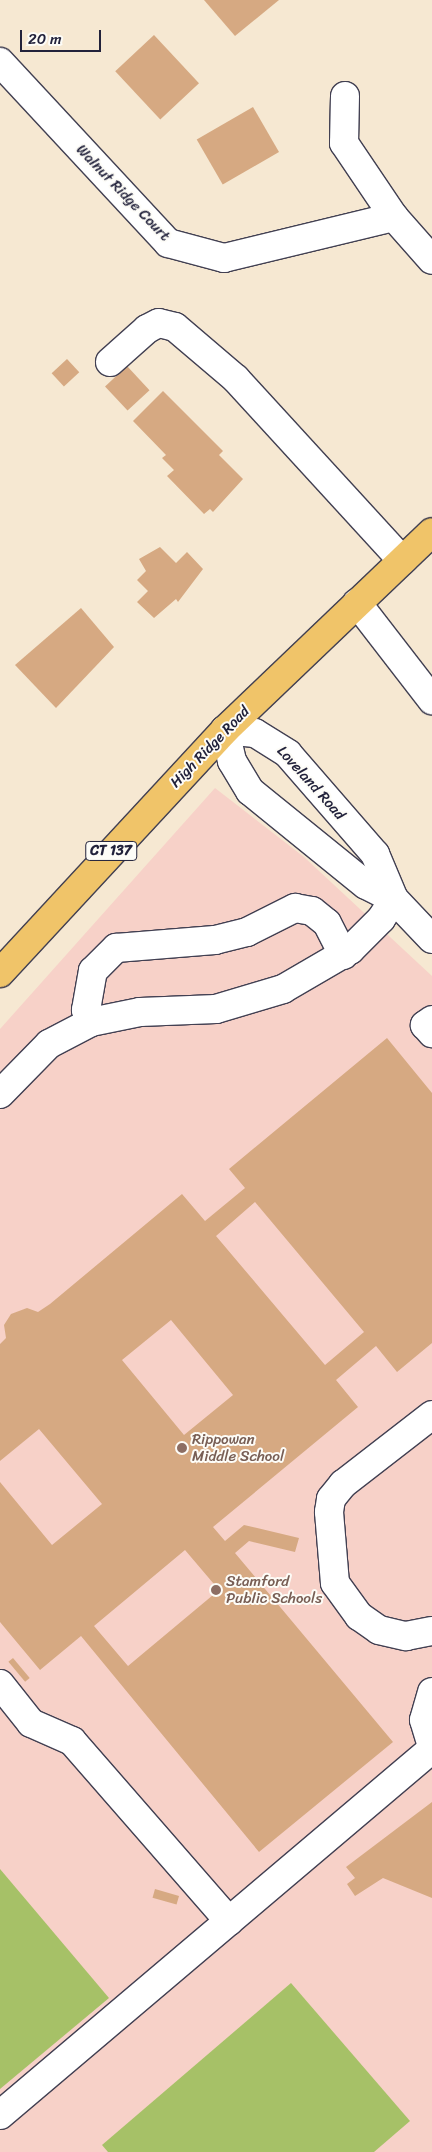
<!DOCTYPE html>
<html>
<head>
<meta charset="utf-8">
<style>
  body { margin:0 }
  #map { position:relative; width:432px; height:2152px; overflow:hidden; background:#f6e8d2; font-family:Sriracha,sans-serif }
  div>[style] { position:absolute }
  .built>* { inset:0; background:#f7d1c8 }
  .green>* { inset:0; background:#a6c167 }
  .building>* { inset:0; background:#d6a982; transform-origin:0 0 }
  .roads { filter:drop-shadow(1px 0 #424052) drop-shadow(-1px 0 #424052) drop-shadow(0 1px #424052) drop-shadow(0 -1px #424052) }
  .minor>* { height:28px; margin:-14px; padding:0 14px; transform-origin:14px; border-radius:14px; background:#fff }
  .major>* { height:28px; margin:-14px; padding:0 14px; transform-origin:14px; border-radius:14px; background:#f0c469 }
  .dots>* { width:14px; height:14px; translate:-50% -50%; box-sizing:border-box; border:2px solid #fdfcf7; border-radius:50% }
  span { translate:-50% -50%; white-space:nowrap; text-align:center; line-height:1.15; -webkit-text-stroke:4px #fdfcf7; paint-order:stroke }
  .shield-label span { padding:1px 4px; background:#fdfcf7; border:1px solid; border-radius:4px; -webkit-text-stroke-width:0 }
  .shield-label { font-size:14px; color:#22223b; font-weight:700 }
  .street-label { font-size:15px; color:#22223b }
  .education-label { font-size:15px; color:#785e54 }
  .left { translate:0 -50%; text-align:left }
  .scale { position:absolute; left:20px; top:30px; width:81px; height:22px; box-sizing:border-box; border:2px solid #22223b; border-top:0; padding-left:6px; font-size:15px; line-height:18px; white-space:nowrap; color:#22223b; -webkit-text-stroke:4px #fdfcf7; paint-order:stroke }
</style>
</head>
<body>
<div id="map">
  <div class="built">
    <i style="clip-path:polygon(215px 788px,304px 857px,432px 976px,432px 2152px,0 2152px,0 1029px)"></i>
  </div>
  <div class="green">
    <i style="clip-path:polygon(0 1869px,109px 1998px,0 2089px)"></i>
    <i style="clip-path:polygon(291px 1983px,410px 2121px,374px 2152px,108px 2152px,102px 2145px)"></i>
  </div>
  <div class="building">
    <i style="clip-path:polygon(204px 0,279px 0,235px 36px)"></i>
    <i style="left:154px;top:35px;width:66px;height:53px;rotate:47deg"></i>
    <i style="left:253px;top:107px;width:52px;height:65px;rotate:60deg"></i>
    <i style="left:67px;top:359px;width:18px;height:21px;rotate:47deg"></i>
    <i style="left:127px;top:366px;width:33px;height:30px;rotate:47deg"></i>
    <i style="clip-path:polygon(163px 391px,223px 451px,219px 455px,243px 479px,213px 512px,210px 509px,204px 514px,167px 476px,174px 470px,162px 458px,166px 455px,133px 421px)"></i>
    <i style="clip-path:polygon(160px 547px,176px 563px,187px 552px,203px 569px,178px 602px,176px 599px,154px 618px,137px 602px,148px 591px,137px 580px,146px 571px,139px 559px)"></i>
    <i style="clip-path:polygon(81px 608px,114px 647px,56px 708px,15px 665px)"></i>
    <i style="clip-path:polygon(evenodd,387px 1038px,432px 1093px,432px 1343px,397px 1372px,376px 1346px,336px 1380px,358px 1407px,213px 1527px,225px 1541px,244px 1525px,299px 1538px,295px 1552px,249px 1541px,235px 1553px,393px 1742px,259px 1852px,81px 1636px,40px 1670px,0 1622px,0 1482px,52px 1545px,102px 1504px,39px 1429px,0 1461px,0 1344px,6px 1338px,4px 1325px,11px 1314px,27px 1308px,38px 1312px,50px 1304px,182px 1194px,205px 1221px,245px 1188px,229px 1169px,387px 1038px,255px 1202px,364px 1332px,325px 1365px,216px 1236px,255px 1202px,387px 1038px,171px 1320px,233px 1395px,184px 1435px,122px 1360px,171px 1320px,387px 1038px,185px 1550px,219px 1590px,128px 1666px,94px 1626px,185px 1550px)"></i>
    <i style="left:13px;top:1658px;width:26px;height:6px;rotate:50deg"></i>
    <i style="clip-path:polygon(432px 1802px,432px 1898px,383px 1878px,355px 1896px,347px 1884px,355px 1878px,346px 1867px)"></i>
    <i style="left:155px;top:1889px;width:25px;height:9px;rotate:16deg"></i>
  </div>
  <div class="roads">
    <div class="minor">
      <i style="left:0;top:62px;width:247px;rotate:47.1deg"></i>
      <i style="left:168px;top:243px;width:58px;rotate:15deg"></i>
      <i style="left:224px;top:258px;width:175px;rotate:-13.6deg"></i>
      <i style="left:345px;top:96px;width:47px;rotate:91.2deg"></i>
      <i style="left:344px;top:143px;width:89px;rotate:56deg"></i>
      <i style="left:394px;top:217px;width:57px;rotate:48.5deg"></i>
      <i style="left:110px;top:362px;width:50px;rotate:-41.7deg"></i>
      <i style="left:147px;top:329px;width:13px;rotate:-27deg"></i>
      <i style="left:159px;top:323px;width:16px;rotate:14deg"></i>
      <i style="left:175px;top:327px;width:80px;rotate:40.4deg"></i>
      <i style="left:236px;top:379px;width:246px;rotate:47.5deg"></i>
      <i style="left:357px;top:603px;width:123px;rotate:52.3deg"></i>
      <i style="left:394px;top:899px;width:31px;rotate:-153deg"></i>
      <i style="left:366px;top:885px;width:149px;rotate:-141deg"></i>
      <i style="left:250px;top:791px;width:35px;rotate:-121deg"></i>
      <i style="left:232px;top:761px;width:32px;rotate:-103deg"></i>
      <i style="left:225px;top:730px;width:30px;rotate:6deg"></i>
      <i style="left:255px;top:733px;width:39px;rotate:32deg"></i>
      <i style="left:288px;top:754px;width:133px;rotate:49deg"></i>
      <i style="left:375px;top:854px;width:49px;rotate:67.1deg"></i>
      <i style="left:394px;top:899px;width:55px;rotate:46.5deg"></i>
      <i style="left:432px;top:1020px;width:9px;rotate:144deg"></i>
      <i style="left:425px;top:1025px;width:11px;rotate:49deg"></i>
      <i style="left:91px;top:1022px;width:13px;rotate:-113deg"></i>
      <i style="left:86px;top:1010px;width:40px;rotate:-80deg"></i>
      <i style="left:93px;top:971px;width:33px;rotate:-45deg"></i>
      <i style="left:116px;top:948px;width:99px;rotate:-4.6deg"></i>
      <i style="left:215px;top:940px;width:33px;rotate:-14deg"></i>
      <i style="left:247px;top:932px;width:54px;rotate:-26.6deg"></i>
      <i style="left:295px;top:908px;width:17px;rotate:10deg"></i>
      <i style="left:312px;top:911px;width:19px;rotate:39deg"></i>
      <i style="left:327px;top:923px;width:36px;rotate:63deg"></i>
      <i style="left:0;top:1094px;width:70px;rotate:-45.6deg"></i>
      <i style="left:49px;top:1044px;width:47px;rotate:-27.6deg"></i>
      <i style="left:91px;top:1022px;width:50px;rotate:-11.5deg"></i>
      <i style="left:140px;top:1012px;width:76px;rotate:-2.3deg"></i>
      <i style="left:216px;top:1009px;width:70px;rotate:-16.6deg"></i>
      <i style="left:283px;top:989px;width:78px;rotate:-30.2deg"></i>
      <i style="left:350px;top:950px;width:44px;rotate:-45deg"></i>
      <i style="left:381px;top:919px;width:24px;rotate:-57deg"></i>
      <i style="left:432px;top:1415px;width:113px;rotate:142.2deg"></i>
      <i style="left:343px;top:1484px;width:19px;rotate:129deg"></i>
      <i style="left:331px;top:1499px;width:13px;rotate:99deg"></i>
      <i style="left:329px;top:1512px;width:71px;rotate:85.2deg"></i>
      <i style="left:335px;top:1583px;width:41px;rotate:54deg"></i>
      <i style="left:359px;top:1616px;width:24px;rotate:35deg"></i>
      <i style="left:379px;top:1630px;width:28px;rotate:13deg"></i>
      <i style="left:406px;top:1636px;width:26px;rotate:-11deg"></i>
      <i style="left:0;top:1684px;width:50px;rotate:51.5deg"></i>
      <i style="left:31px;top:1723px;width:45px;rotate:23.7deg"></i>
      <i style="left:72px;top:1741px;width:239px;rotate:48.9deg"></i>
      <i style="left:432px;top:1692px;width:29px;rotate:106deg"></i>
      <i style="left:424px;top:1720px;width:27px;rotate:73deg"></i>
      <i style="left:0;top:2115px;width:566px;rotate:-40.27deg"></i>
    </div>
    <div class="major">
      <i style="left:0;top:973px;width:331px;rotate:-47.2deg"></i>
      <i style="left:225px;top:730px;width:286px;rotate:-43.7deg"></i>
    </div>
  </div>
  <div class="dots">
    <i style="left:182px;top:1448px;background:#8d6e63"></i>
    <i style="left:216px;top:1590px;background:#8d6e63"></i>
  </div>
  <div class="shield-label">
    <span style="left:111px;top:851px">CT 137</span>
  </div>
  <div class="street-label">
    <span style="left:123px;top:193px;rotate:46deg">Walnut Ridge Court</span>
    <span style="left:210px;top:747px;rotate:-46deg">High Ridge Road</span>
    <span style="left:311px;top:783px;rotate:48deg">Loveland Road</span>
  </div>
  <div class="education-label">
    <span class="left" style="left:192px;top:1448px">Rippowan<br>Middle School</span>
    <span class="left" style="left:226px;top:1590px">Stamford<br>Public Schools</span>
  </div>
  <div class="scale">20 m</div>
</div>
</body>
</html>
